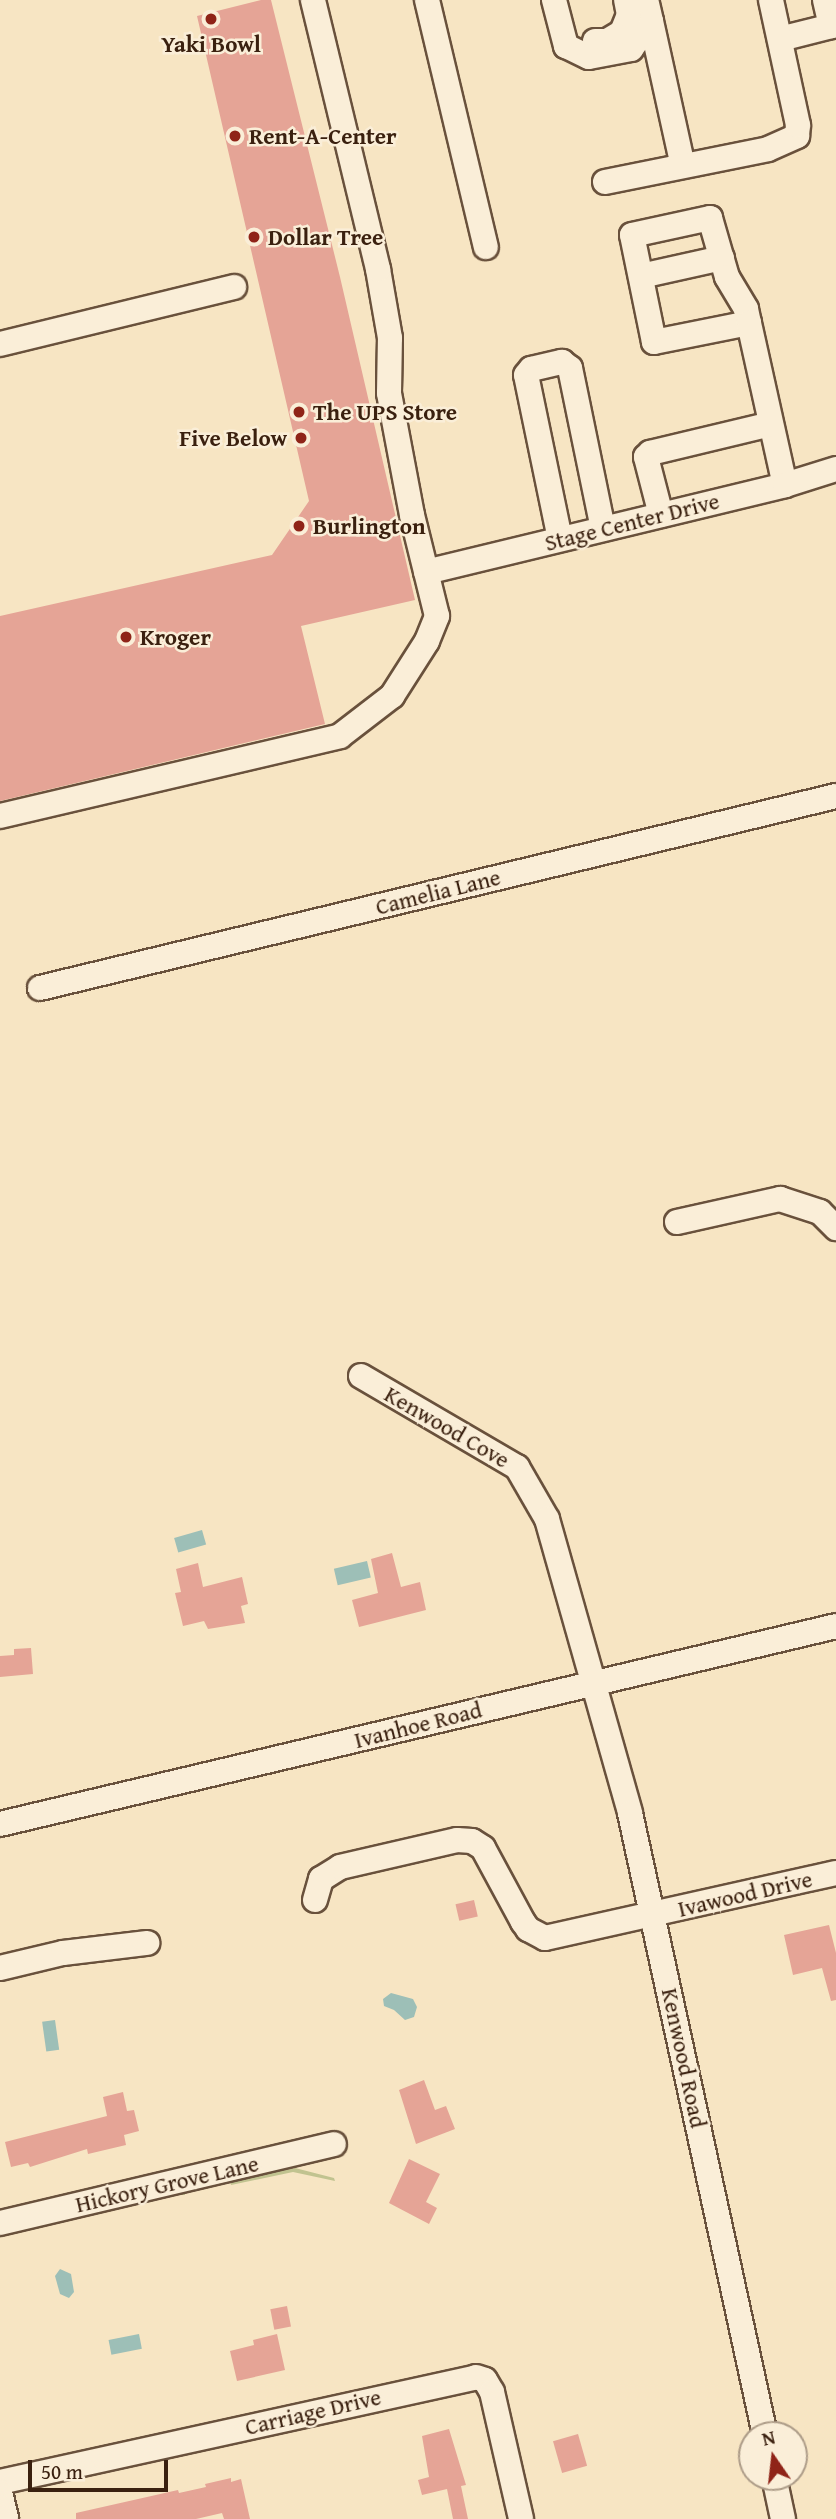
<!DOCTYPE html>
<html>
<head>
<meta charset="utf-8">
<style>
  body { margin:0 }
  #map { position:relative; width:836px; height:2519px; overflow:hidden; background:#f7e5c3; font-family:"Gentium Book Plus",serif }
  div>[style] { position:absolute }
  .green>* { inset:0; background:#c1c390; transform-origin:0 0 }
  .water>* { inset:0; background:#9dbfb7; transform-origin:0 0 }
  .building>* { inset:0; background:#e5a496; transform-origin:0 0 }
  .roads { filter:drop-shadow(2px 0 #69513c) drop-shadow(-2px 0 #69513c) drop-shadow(0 2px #69513c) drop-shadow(0 -2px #69513c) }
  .minor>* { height:24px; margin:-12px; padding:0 12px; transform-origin:12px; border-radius:12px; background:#faeed8 }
  .dots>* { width:19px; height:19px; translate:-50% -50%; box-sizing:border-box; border:4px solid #faeed8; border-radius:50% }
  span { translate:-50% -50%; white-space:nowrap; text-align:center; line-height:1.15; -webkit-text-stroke:5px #faeed8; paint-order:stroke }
  .poi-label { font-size:23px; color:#3a200f; font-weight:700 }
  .left { translate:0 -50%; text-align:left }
  .right { translate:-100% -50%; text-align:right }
  .street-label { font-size:23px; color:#3a200f }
  .north { position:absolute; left:738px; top:2421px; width:70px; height:70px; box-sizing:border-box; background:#faeed8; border:2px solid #ad9c88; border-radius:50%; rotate:346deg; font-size:19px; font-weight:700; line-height:28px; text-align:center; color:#3a200f }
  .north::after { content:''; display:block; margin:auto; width:24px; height:32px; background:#8f2418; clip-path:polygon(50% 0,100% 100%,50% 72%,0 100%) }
  .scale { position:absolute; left:28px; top:2460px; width:140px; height:32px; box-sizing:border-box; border:4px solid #3a200f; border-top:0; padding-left:9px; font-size:21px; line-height:24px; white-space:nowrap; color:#3a200f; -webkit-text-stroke:5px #faeed8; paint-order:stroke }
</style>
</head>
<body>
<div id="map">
  <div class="green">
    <i style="clip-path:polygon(295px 2168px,334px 2178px,335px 2181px,293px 2172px,231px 2185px,230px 2181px)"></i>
    <i style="left:185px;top:2192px;width:3px;height:101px;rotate:90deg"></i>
  </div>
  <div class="water">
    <i style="left:202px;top:1530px;width:15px;height:29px;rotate:74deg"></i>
    <i style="left:367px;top:1561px;width:17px;height:34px;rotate:77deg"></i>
    <i style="clip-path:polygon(391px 1993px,413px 1999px,417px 2007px,414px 2017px,405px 2020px,394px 2010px,384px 2006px,383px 1999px)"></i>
    <i style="left:55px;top:2020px;width:30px;height:13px;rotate:82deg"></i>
    <i style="clip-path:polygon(60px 2269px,71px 2274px,74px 2292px,69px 2298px,60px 2294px,55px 2276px)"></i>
    <i style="left:139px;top:2334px;width:15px;height:31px;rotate:79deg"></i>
  </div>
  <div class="building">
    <i style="clip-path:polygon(261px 0,271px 0,340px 277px,415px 600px,301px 626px,325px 724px,0 801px,0 616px,272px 555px,309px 501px,197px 16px)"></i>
    <i style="clip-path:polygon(392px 1553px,401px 1587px,420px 1582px,426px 1610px,359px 1627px,352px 1600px,378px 1593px,371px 1559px)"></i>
    <i style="clip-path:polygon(198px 1563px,203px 1587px,242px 1577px,248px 1604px,241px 1606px,245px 1623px,208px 1629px,204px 1621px,183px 1626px,175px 1593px,181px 1592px,176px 1569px)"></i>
    <i style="clip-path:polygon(31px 1648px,33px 1674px,0 1677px,0 1656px,14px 1655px,14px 1649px)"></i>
    <i style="left:474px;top:1900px;width:17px;height:19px;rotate:77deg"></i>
    <i style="clip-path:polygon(829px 1925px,836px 1953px,836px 2000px,831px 2001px,822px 1968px,793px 1975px,784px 1935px)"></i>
    <i style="clip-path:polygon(424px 2080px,435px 2110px,446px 2106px,455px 2129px,416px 2144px,399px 2090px)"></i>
    <i style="clip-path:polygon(123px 2092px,127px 2111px,134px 2110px,139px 2131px,124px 2135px,126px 2145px,88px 2154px,87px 2149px,30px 2167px,28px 2163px,11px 2167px,5px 2142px,107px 2116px,103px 2097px)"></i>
    <i style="clip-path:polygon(409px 2159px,440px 2174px,426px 2202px,437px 2208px,429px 2224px,389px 2203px)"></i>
    <i style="left:287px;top:2306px;width:21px;height:17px;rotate:79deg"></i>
    <i style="clip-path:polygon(277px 2334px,285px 2370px,237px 2381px,230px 2351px,254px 2345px,253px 2340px)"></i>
    <i style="clip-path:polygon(449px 2429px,466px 2485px,461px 2486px,468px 2519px,453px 2519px,447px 2489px,422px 2495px,418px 2480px,429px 2477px,422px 2436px)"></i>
    <i style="left:578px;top:2434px;width:33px;height:26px;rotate:74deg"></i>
    <i style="clip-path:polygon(231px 2478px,231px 2482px,241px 2479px,250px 2519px,224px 2519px,222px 2513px,196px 2519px,76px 2519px,76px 2513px,178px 2490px,179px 2493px,206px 2487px,205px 2484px)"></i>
  </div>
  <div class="roads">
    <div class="minor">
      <i style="left:427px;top:0;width:254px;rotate:76.6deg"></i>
      <i style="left:554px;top:0;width:48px;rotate:75.4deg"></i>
      <i style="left:566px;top:46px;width:25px;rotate:26deg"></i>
      <i style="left:589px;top:57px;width:43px;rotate:-10.8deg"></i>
      <i style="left:631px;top:49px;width:34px;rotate:-54deg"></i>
      <i style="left:651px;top:21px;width:22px;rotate:-103deg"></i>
      <i style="left:825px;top:0;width:27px;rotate:77deg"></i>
      <i style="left:651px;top:21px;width:148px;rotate:77.6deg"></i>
      <i style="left:780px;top:39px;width:58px;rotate:-14deg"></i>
      <i style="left:595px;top:41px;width:12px"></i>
      <i style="left:607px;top:41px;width:17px;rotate:-31deg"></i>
      <i style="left:622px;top:32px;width:18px;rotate:-68deg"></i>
      <i style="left:629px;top:15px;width:15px;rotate:-101deg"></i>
      <i style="left:605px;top:182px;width:166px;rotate:-11.4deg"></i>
      <i style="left:768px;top:149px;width:32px;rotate:-24deg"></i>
      <i style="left:797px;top:136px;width:11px;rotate:-85deg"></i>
      <i style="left:798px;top:125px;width:128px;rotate:-102.2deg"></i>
      <i style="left:641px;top:276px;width:83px;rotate:-12.5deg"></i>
      <i style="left:749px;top:323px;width:97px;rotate:168.7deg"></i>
      <i style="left:654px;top:342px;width:109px;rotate:-101.6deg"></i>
      <i style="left:632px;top:235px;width:80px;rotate:-12.3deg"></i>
      <i style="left:710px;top:218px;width:61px;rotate:73.9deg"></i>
      <i style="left:727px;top:277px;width:37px;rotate:59deg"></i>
      <i style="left:746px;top:309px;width:14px;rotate:78deg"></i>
      <i style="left:749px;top:323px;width:166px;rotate:77.5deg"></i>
      <i style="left:0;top:344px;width:241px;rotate:-13.7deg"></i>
      <i style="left:661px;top:515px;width:60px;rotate:-104.5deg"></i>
      <i style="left:646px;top:457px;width:6px;rotate:-45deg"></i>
      <i style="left:650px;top:453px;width:124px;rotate:-13.5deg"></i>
      <i style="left:560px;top:539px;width:167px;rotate:-101.7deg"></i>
      <i style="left:526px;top:375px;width:8px;rotate:-50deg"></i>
      <i style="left:531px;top:369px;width:32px;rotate:-13deg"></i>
      <i style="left:562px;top:362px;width:10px;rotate:37deg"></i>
      <i style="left:570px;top:368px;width:164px;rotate:78.4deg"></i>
      <i style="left:426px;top:572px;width:369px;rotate:-13.6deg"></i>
      <i style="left:785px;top:485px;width:53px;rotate:-17.4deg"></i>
      <i style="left:0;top:816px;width:349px;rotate:-13.2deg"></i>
      <i style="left:340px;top:736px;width:66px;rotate:-37.6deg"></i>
      <i style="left:392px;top:696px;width:65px;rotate:-57.5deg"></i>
      <i style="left:427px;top:641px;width:27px;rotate:-68deg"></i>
      <i style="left:437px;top:616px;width:104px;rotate:-103.9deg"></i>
      <i style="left:412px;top:515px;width:124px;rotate:-100.7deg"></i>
      <i style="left:389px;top:393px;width:55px;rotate:-89deg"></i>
      <i style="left:390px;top:338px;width:70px;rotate:-99.9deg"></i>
      <i style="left:378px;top:269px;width:277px;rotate:-103.6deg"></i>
      <i style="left:40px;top:988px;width:819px;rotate:-13.56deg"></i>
      <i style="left:677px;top:1222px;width:106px;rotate:-12.6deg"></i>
      <i style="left:780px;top:1199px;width:42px;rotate:18deg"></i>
      <i style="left:820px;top:1212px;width:23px;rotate:45deg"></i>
      <i style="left:361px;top:1376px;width:181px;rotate:30.3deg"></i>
      <i style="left:517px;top:1467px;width:60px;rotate:60deg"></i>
      <i style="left:547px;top:1519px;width:305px;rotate:74.2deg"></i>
      <i style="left:630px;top:1813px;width:636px;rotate:77.75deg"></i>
      <i style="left:0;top:1824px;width:859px;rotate:-13.32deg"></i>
      <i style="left:315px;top:1900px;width:22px;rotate:-74deg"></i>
      <i style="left:321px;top:1879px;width:22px;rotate:-32deg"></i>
      <i style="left:340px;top:1867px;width:120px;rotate:-13deg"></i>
      <i style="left:457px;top:1840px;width:15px;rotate:4deg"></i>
      <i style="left:472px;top:1841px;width:13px;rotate:32deg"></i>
      <i style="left:483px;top:1848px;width:84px;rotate:61.6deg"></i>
      <i style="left:523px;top:1922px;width:9px;rotate:54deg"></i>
      <i style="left:528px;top:1929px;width:19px;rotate:28deg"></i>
      <i style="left:545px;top:1938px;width:298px;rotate:-12.6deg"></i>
      <i style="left:0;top:1968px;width:65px;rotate:-13.4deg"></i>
      <i style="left:63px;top:1953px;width:85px;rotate:-6.8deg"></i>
      <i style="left:0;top:2223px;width:343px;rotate:-13.3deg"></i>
      <i style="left:774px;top:2477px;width:43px;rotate:77.9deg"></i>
      <i style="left:0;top:2482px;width:487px;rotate:-12.4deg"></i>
      <i style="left:476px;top:2377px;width:9px;rotate:18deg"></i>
      <i style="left:485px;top:2380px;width:14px;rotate:60deg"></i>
      <i style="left:492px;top:2392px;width:130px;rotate:77.1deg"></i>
      <i style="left:0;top:2492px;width:28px;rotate:77deg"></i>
    </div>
  </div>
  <div class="dots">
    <i style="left:211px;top:19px;background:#8f2418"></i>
    <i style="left:235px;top:136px;background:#8f2418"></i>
    <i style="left:254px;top:237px;background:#8f2418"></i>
    <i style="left:299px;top:412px;background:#8f2418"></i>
    <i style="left:301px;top:438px;background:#8f2418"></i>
    <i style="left:299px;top:526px;background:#8f2418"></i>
    <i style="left:126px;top:637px;background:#8f2418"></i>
  </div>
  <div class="poi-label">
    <span style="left:211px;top:44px">Yaki Bowl</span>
    <span class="left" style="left:249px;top:136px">Rent-A-Center</span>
    <span class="left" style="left:268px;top:237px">Dollar Tree</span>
    <span class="left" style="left:313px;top:412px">The UPS Store</span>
    <span class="right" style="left:287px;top:438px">Five Below</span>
    <span class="left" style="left:313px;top:526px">Burlington</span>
    <span class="left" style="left:140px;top:637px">Kroger</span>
  </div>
  <div class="street-label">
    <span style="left:632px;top:522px;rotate:-14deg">Stage Center Drive</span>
    <span style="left:438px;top:892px;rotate:-14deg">Camelia Lane</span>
    <span style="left:447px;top:1427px;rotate:30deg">Kenwood Cove</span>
    <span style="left:418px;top:1725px;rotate:-14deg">Ivanhoe Road</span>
    <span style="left:745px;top:1894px;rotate:-13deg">Ivawood Drive</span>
    <span style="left:684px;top:2058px;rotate:78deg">Kenwood Road</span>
    <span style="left:167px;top:2184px;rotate:-13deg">Hickory Grove Lane</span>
    <span style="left:313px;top:2412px;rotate:-13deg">Carriage Drive</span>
  </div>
  <div class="north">N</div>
  <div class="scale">50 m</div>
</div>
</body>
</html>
